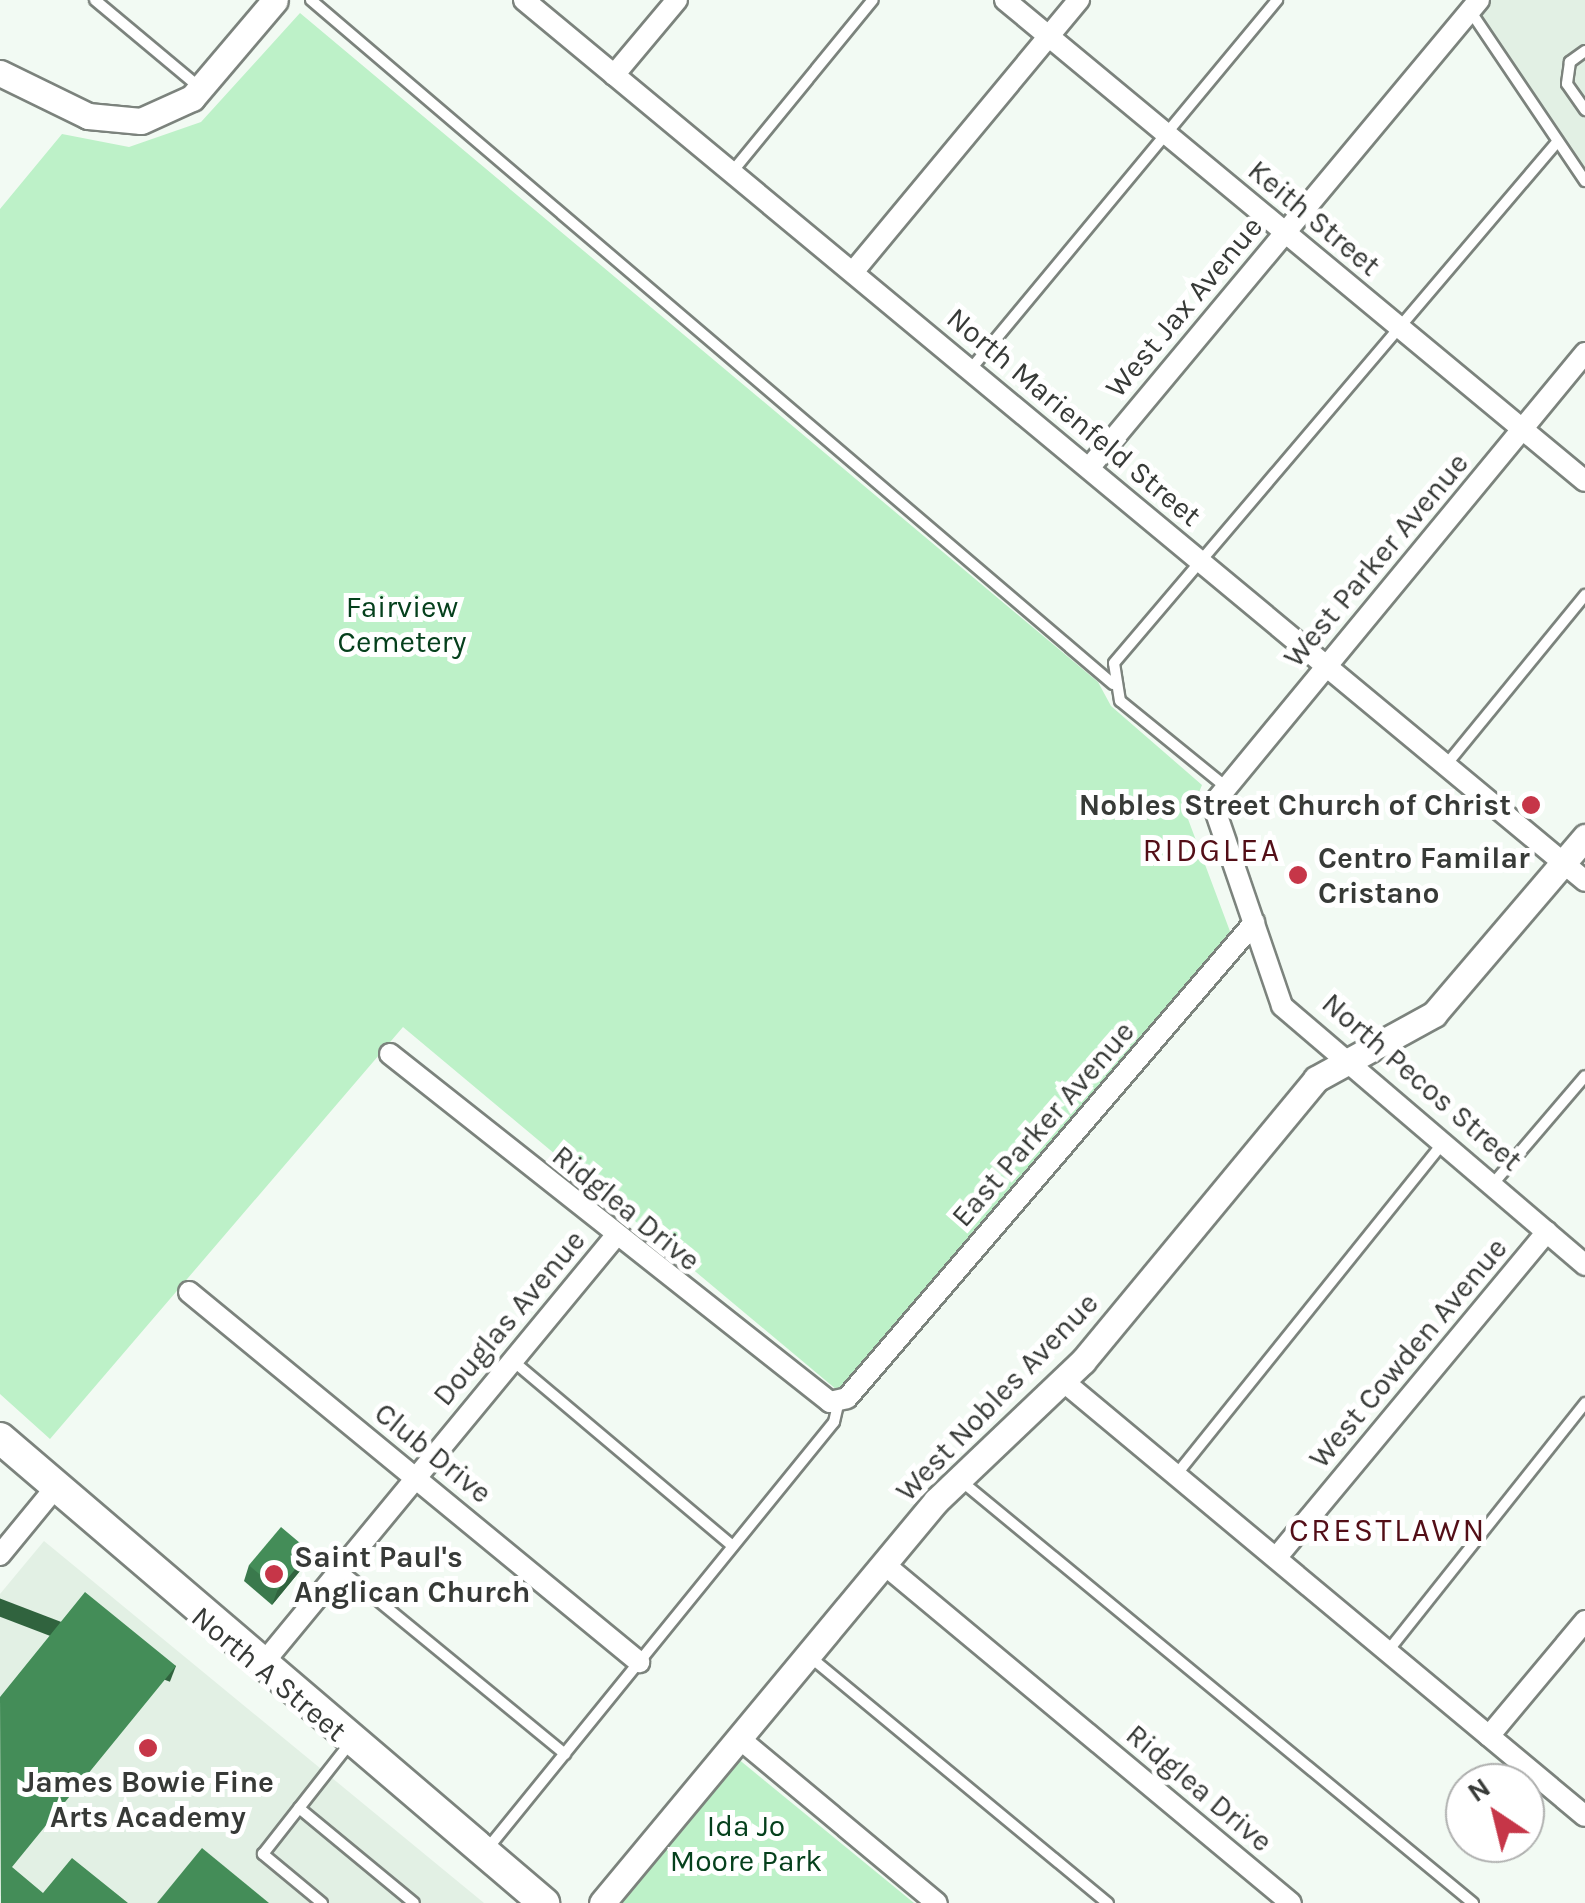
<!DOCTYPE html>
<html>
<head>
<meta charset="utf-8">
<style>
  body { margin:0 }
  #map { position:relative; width:1585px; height:1903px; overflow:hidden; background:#f2faf3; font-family:Karla,sans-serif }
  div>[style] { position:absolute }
  .built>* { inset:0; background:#e2f0e4 }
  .green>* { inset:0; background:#bdf1c8 }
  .roads { filter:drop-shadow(2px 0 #7c837d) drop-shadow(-2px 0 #7c837d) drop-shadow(0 2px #7c837d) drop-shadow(0 -2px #7c837d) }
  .service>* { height:10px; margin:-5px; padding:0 5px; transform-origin:5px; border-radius:5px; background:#fff }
  .minor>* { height:20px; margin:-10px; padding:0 10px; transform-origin:10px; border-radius:10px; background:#fff }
  .tertiary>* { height:25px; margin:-12.5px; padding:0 12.5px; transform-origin:12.5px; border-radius:12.5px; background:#fff }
  .secondary>* { height:30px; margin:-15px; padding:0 15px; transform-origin:15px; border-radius:15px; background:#fff }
  .wall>* { inset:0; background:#3a794c }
  .shaded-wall>* { inset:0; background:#30633e; transform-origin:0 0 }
  .building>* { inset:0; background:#448d58; transform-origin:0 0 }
  .dots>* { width:28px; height:28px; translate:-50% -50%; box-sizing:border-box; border:5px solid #fff; border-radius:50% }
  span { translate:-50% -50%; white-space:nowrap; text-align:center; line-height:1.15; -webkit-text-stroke:10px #fff; paint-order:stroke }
  .street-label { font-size:30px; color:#373a37 }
  .park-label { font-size:30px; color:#05401c }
  .poi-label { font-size:30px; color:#373a37; font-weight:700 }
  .right { translate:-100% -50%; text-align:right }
  .left { translate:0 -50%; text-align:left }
  .neighbourhood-label { font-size:32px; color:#530e17; letter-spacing:2.5px }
  .north { position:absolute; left:1445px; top:1763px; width:100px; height:100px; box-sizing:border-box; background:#fff; border:2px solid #afb0af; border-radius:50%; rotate:325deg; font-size:28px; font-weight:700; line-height:40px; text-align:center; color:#373a37 }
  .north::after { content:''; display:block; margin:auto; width:35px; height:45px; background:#c63648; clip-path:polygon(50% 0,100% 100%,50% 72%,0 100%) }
</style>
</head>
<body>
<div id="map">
  <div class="built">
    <i style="clip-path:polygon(1472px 0,1585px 0,1585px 171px,1565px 141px)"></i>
    <i style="clip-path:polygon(44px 1541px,484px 1903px,0 1903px,0 1594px)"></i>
  </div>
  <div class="green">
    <i style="clip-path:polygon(300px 13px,1098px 682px,1111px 706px,1202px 785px,1188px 819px,1231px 934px,843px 1395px,403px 1027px,50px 1439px,0 1394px,0 209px,62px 134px,129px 147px,201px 122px)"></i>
    <i style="clip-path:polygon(737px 1758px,914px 1903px,617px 1903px)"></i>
  </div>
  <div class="roads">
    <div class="service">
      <i style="left:95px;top:0;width:134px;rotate:39.9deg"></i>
      <i style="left:311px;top:0;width:1054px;rotate:40.46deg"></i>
      <i style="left:1471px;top:12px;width:204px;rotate:56deg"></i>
      <i style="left:1585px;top:51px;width:19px;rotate:144deg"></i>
      <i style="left:1570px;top:62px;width:22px;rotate:98deg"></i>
      <i style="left:1567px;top:84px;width:32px;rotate:55deg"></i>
      <i style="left:732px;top:172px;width:222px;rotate:-50.7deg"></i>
      <i style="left:970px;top:370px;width:481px;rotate:-50.3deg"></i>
      <i style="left:1446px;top:765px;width:220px;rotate:-50.7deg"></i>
      <i style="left:1226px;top:787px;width:136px;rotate:-140.9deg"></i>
      <i style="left:1120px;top:701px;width:38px;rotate:-99deg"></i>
      <i style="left:1114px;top:663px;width:685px;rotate:-49.62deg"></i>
      <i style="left:1492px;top:1185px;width:143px;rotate:-49.5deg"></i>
      <i style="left:513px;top:1361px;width:287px;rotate:40.1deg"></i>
      <i style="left:1176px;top:1475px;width:426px;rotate:-51.2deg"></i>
      <i style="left:960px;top:1480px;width:665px;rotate:39.51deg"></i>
      <i style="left:341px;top:1570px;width:290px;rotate:39.4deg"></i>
      <i style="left:1388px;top:1651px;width:317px;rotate:-51.5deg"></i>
      <i style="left:809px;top:1656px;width:388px;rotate:39.6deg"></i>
      <i style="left:299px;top:1808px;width:149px;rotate:39.6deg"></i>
      <i style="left:488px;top:1848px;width:549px;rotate:-50.92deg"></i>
      <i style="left:834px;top:1422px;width:23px;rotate:-77deg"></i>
      <i style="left:322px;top:1903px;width:77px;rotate:-140.3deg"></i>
      <i style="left:263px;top:1854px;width:141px;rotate:-51.9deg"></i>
    </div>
    <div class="minor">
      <i style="left:524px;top:0;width:1379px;rotate:39.7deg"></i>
      <i style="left:1005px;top:0;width:753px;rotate:39.67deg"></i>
      <i style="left:614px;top:75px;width:98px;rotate:-50deg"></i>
      <i style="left:853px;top:272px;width:354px;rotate:-50.3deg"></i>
      <i style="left:1585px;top:353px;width:585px;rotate:129.52deg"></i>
      <i style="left:1213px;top:804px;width:213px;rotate:71.1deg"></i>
      <i style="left:1282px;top:1006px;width:399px;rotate:40.5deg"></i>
      <i style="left:1089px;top:468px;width:609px;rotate:-50.19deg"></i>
      <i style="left:390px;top:1054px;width:561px;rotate:38.34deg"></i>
      <i style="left:830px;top:1402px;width:17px;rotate:-13deg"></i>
      <i style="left:847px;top:1398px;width:626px;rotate:-49.41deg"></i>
      <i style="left:189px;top:1292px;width:583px;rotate:39.43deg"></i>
      <i style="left:1063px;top:1381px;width:679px;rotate:39.81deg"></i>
      <i style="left:0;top:1555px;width:87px;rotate:-50.6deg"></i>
      <i style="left:1276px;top:1558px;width:424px;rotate:-50.3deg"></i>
      <i style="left:885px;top:1565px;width:528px;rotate:39.78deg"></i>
      <i style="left:260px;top:1667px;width:556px;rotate:-50.47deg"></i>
      <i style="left:1489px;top:1736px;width:150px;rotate:-50.1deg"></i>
      <i style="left:740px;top:1739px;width:256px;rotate:39.8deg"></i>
    </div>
    <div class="tertiary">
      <i style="left:0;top:73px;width:98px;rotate:26deg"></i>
      <i style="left:88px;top:116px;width:53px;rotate:5.4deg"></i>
      <i style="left:141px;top:121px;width:56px;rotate:-24.3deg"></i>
      <i style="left:192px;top:98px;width:128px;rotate:-49.7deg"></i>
      <i style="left:602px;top:1903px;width:523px;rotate:-50.28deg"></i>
      <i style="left:936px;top:1501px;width:203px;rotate:-43.6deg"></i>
      <i style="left:1083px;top:1361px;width:366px;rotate:-50.4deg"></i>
      <i style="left:1316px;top:1079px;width:135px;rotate:-28.8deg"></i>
      <i style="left:1434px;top:1014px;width:233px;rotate:-49.5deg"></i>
    </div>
    <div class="secondary">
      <i style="left:0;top:1438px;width:716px;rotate:40.52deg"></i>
    </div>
  </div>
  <div class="wall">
    <i style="clip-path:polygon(249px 1565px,304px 1566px,272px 1605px,244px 1581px)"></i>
  </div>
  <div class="shaded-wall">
    <i style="clip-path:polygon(310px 1551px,304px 1566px,272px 1605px,278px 1589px)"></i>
    <i style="left:176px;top:1666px;width:17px;height:259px;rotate:111deg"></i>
  </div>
  <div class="building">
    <i style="left:281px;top:1527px;width:38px;height:50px;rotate:40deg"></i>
    <i style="clip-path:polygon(85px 1592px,176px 1666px,12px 1867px,43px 1893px,72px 1858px,128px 1903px,1px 1903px,0 1697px)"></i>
    <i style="clip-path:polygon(202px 1848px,269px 1903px,157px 1903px)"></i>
  </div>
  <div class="dots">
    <i style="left:1531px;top:805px;background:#c63648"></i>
    <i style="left:1298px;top:875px;background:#c63648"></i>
    <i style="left:274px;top:1574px;background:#c63648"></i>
    <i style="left:148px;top:1748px;background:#c63648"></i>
  </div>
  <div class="street-label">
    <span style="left:1314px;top:218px;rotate:40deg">Keith Street</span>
    <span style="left:1184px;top:307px;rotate:-50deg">West Jax Avenue</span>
    <span style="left:1074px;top:417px;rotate:40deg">North Marienfeld Street</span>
    <span style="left:1376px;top:560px;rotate:-50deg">West Parker Avenue</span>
    <span style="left:1422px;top:1082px;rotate:41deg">North Pecos Street</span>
    <span style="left:1043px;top:1124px;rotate:-49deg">East Parker Avenue</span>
    <span style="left:626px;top:1208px;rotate:39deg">Ridglea Drive</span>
    <span style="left:509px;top:1318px;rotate:-50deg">Douglas Avenue</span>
    <span style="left:1408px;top:1353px;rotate:-50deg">West Cowden Avenue</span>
    <span style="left:997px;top:1397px;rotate:-46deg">West Nobles Avenue</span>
    <span style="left:433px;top:1453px;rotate:39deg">Club Drive</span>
    <span style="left:269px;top:1674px;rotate:40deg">North A Street</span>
    <span style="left:1199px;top:1788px;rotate:40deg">Ridglea Drive</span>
  </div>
  <div class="park-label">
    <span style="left:402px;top:624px">Fairview<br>Cemetery</span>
    <span style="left:746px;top:1843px">Ida Jo<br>Moore Park</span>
  </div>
  <div class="poi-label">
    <span class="right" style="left:1511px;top:805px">Nobles Street Church of Christ</span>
    <span class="left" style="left:1318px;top:875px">Centro Familar<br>Cristano</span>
    <span class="left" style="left:294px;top:1574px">Saint Paul's<br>Anglican Church</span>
    <span style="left:148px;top:1799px">James Bowie Fine<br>Arts Academy</span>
  </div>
  <div class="neighbourhood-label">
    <span style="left:1212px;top:851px">RIDGLEA</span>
    <span style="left:1388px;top:1531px">CRESTLAWN</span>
  </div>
  <div class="north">N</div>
</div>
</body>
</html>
